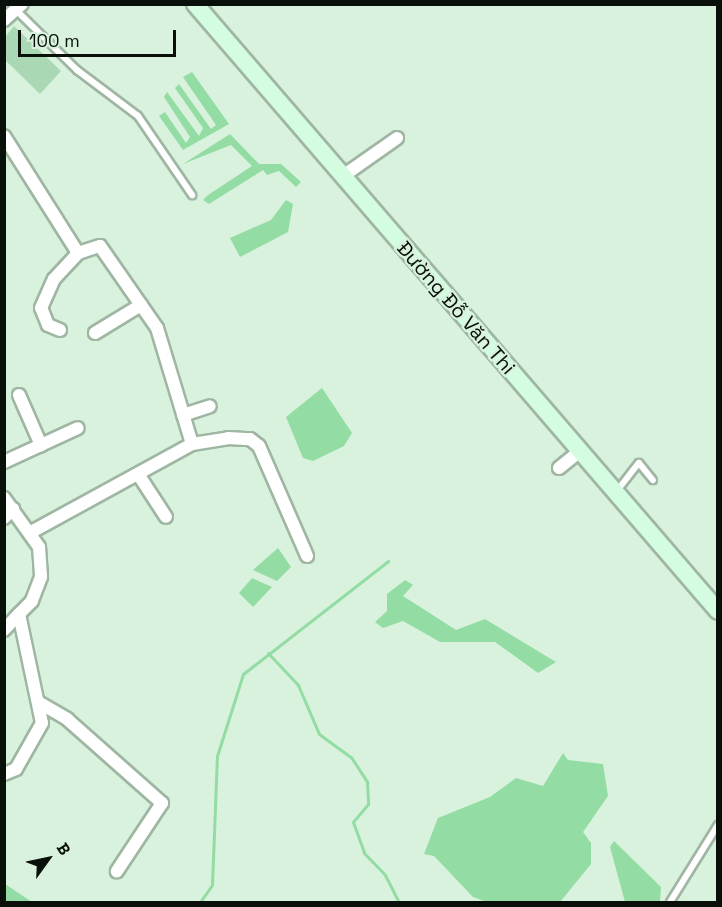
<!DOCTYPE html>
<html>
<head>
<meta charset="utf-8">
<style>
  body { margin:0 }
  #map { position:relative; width:722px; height:907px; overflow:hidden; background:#d9f2dd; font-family:"Space Grotesk",sans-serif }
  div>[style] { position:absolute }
  .green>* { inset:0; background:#abd8b4 }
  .water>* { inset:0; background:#93dca3 }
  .stream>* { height:3px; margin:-1.5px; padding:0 1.5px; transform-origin:1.5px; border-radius:1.5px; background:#93dca3 }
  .roads { filter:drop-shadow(2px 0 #9fb6a3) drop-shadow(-2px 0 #9fb6a3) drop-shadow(0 2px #9fb6a3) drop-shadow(0 -2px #9fb6a3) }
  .lane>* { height:6px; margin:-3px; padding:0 3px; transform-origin:3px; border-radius:3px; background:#fff }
  .street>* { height:12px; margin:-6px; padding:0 6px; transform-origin:6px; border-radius:6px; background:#fff }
  .secondary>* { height:16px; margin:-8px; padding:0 8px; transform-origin:8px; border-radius:8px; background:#d4fce0 }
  span { translate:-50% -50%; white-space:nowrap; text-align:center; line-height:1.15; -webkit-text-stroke:4.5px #d9f2dd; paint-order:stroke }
  .street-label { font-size:20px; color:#081009 }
  .frame { position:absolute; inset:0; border:6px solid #081009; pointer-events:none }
  .north { position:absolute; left:18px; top:829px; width:60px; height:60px; -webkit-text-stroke:4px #d9f2dd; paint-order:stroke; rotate:57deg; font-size:16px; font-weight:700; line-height:24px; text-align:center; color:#081009 }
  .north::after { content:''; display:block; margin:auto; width:21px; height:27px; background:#081009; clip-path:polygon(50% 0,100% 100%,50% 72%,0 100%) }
  .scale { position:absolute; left:18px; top:30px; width:158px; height:27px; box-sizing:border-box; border:3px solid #081009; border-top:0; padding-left:8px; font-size:18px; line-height:21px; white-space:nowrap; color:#081009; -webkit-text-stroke:4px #d9f2dd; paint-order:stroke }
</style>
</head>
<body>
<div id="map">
  <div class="green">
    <i style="clip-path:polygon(14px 26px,61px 71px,40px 94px,5px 60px,5px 37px)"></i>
  </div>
  <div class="water">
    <i style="clip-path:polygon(192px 72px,229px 124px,183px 150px,159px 116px,165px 112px,186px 143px,190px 137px,164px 97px,167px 92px,199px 136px,203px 128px,175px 88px,179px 84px,211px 129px,216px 125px,183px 77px)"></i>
    <i style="clip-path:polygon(230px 134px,259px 164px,281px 164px,301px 182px,296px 187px,279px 171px,267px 175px,263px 170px,209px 204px,203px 200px,208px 195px,252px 166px,231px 145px,183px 164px)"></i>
    <i style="clip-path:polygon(286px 200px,293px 204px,288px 232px,240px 257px,230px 238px,271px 220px)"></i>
    <i style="clip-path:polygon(322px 388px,352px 433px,344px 446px,313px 461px,303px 458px,286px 417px)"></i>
    <i style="clip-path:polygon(278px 548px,291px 567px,277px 581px,253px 570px)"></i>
    <i style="clip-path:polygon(252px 578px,272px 587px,253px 607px,239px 593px)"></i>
    <i style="clip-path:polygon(405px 580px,413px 585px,403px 596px,456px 630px,485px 619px,556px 662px,538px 673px,495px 642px,440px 642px,403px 621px,383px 628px,375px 622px,387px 611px,387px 594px)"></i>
    <i style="clip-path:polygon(563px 753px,568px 760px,603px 764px,608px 796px,583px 832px,591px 843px,591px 864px,560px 902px,487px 902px,473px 897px,434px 856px,424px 854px,438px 818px,490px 797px,516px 778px,543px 786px)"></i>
    <i style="clip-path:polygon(614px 841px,661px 887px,660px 902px,625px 902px,610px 847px)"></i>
    <i style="clip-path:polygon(4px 884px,5px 884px,32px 902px,5px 902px)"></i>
  </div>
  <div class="stream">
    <i style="left:268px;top:653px;width:44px;rotate:46.8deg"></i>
    <i style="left:298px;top:685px;width:53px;rotate:66.8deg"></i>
    <i style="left:319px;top:734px;width:39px;rotate:36deg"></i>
    <i style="left:351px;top:757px;width:30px;rotate:57deg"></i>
    <i style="left:367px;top:782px;width:22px;rotate:87deg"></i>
    <i style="left:368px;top:804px;width:23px;rotate:130deg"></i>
    <i style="left:353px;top:822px;width:33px;rotate:70deg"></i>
    <i style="left:364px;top:853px;width:30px;rotate:46deg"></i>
    <i style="left:385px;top:875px;width:30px;rotate:63deg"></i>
    <i style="left:200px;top:902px;width:21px;rotate:-55deg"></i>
    <i style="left:212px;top:885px;width:129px;rotate:-87.8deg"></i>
    <i style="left:217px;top:756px;width:86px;rotate:-72.4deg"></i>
    <i style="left:243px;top:674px;width:184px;rotate:-37.9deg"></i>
  </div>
  <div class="roads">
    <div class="lane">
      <i style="left:16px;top:10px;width:86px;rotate:44.5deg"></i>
      <i style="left:77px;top:70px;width:76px;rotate:37deg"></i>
      <i style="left:138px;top:116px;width:96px;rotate:55.6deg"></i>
      <i style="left:616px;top:492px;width:37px;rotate:-52deg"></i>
      <i style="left:639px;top:463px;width:22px;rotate:51deg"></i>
      <i style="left:670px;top:902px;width:91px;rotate:-58.1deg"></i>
    </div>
    <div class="street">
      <i style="left:4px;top:20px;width:24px;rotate:-42deg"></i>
      <i style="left:4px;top:136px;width:138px;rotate:57.7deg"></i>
      <i style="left:78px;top:253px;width:23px;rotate:-18deg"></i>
      <i style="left:100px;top:246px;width:100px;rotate:55.2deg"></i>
      <i style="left:157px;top:328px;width:121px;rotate:73.2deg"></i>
      <i style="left:192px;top:444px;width:183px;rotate:151.3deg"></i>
      <i style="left:343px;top:176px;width:66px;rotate:-35.1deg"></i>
      <i style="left:60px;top:330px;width:13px;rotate:-157deg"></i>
      <i style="left:48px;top:325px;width:18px;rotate:-112deg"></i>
      <i style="left:41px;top:308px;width:32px;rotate:-66deg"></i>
      <i style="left:54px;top:279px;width:35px;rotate:-47deg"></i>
      <i style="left:95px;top:333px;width:54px;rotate:-31.3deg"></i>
      <i style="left:19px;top:395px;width:55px;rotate:66.3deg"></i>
      <i style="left:183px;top:415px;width:28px;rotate:-18deg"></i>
      <i style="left:192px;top:444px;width:36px;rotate:-9deg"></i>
      <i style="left:228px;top:438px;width:22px;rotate:3deg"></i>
      <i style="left:250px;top:439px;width:11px;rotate:38deg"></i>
      <i style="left:259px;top:446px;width:120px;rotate:66.4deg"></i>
      <i style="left:4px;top:462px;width:81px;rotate:-24.7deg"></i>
      <i style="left:559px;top:468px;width:27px;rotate:-39deg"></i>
      <i style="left:138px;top:474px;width:51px;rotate:56.9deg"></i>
      <i style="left:4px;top:498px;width:60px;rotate:54.5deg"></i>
      <i style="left:39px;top:547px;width:30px;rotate:86deg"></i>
      <i style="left:41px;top:577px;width:26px;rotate:111deg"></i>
      <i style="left:32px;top:601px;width:18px;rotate:135deg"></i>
      <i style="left:19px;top:614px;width:111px;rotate:78.1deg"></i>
      <i style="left:42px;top:723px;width:53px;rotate:119.5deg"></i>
      <i style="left:16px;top:769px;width:13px;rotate:157deg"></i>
      <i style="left:4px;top:518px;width:13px;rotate:-45deg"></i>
      <i style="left:4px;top:630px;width:22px;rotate:-47deg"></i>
      <i style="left:38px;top:702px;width:34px;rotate:30deg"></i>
      <i style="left:67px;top:719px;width:127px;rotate:41.5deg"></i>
      <i style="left:162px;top:803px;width:82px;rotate:123.5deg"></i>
    </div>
    <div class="secondary">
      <i style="left:195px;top:4px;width:801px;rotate:49.25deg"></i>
    </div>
  </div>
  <div class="street-label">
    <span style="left:456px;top:308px;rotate:49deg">Đường Đỗ Văn Thi</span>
  </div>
  <div class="frame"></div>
  <div class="north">B</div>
  <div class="scale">100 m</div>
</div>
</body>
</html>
